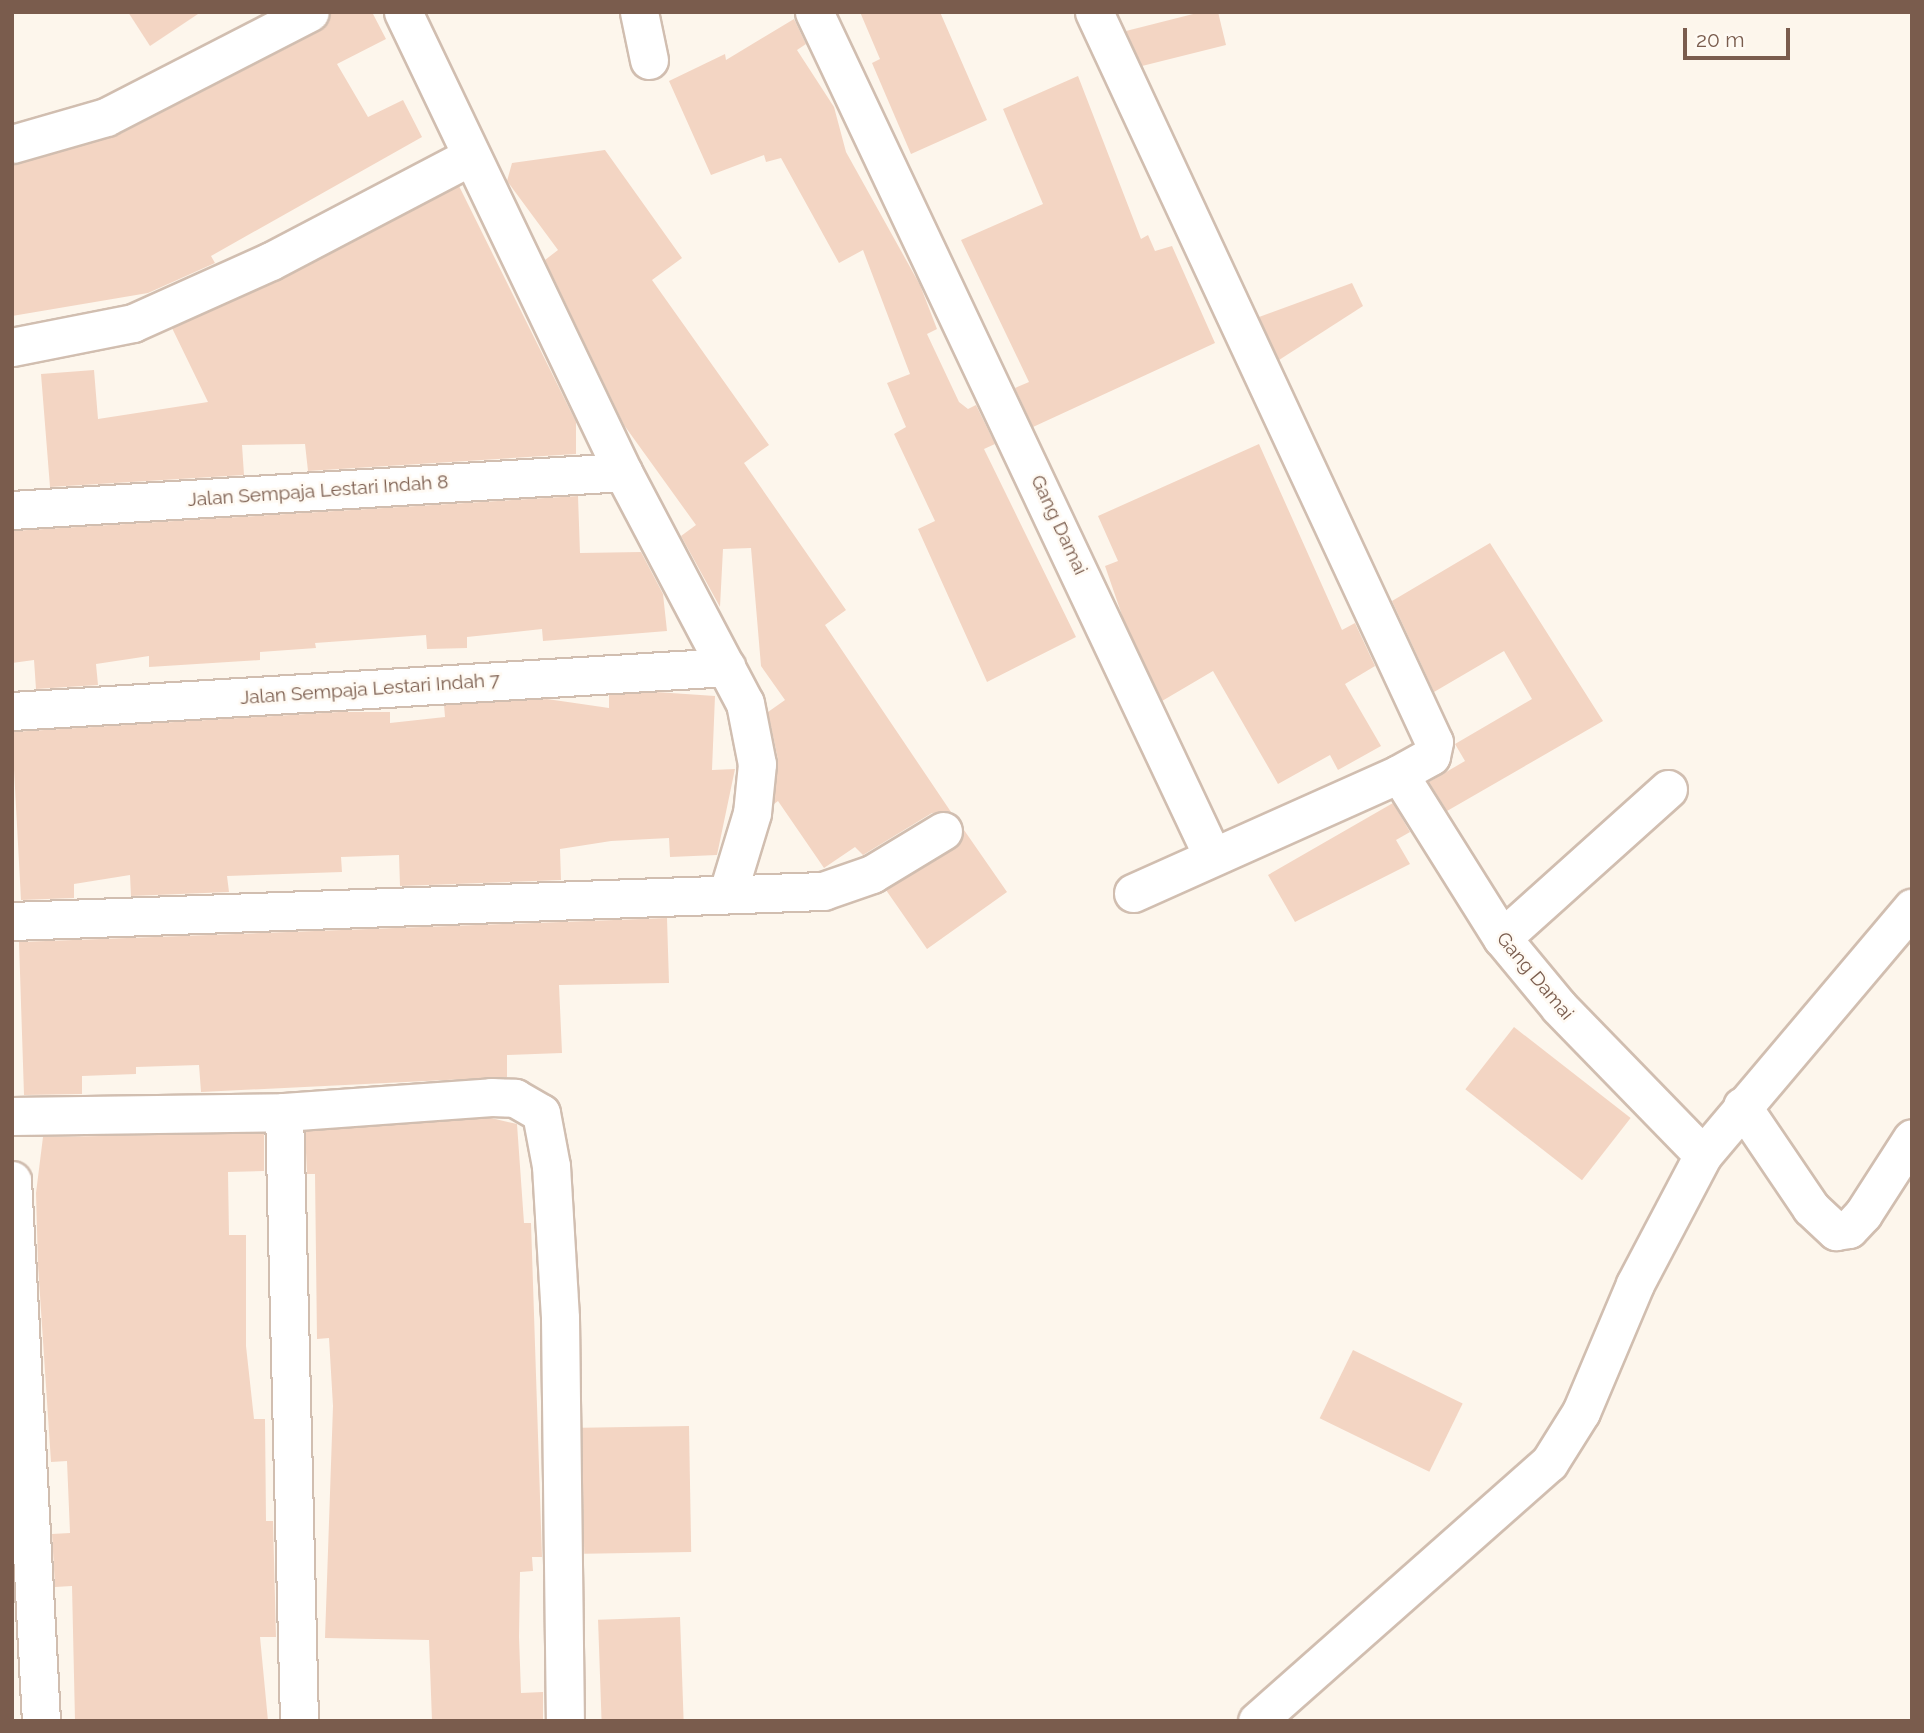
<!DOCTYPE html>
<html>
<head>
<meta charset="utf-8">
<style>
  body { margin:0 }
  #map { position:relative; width:1924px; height:1733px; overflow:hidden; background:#fdf6ec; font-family:Raleway,sans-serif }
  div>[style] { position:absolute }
  .building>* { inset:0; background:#f3d5c3; transform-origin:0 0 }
  .roads { filter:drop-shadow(2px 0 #d1beb0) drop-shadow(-2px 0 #d1beb0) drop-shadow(0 2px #d1beb0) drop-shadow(0 -2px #d1beb0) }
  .minor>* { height:37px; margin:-18.5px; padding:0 18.5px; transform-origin:18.5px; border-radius:18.5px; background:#fff }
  span { translate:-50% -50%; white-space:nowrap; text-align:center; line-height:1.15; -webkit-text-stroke:5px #fffaf3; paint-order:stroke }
  .street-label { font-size:19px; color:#7a5c4d }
  .frame { position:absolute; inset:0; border:14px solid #7a5c4d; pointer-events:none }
  .scale { position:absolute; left:1683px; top:28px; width:107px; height:32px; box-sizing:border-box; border:4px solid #7a5c4d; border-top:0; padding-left:9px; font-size:21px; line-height:24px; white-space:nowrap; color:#7a5c4d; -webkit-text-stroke:5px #fffaf3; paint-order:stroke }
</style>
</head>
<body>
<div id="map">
  <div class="building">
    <i style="clip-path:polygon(128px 12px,201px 12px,150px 46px)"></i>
    <i style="clip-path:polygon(331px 12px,372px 12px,386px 39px,337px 64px,368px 117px,403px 100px,422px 137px,211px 256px,215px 263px,148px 293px,12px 316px,12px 164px,116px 136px,320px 31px)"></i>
    <i style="clip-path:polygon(860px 12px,940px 12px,987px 120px,911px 154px,872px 63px,880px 59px)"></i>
    <i style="clip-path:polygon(1201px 12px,1218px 12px,1226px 45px,1142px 66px,1126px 31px)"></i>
    <i style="clip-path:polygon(794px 19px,806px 44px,797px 50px,834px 107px,846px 152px,920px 285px,937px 329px,927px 334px,959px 402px,968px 409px,976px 405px,995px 444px,984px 449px,1076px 637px,987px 682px,918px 529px,935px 521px,894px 434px,906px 427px,887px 383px,910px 374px,863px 250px,839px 263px,781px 158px,766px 162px,764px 155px,711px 175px,669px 81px,725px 54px,726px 60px)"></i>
    <i style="clip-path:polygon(1078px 76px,1141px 239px,1148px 235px,1155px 251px,1172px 246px,1215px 343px,1033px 427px,1015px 388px,1029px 382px,961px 240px,1043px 204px,1003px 109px)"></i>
    <i style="clip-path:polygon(605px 150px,682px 258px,652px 280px,769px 445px,744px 463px,846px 610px,825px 625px,951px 812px,932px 813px,863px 855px,855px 847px,824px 868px,778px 801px,774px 804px,778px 760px,768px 712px,785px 700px,761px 666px,751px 548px,723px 549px,720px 607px,681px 536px,696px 525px,624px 425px,545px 260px,558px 250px,507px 181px,512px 163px)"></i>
    <i style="clip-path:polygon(459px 186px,576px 422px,576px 454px,308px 471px,305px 444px,242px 445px,244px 475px,50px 487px,41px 374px,94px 370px,98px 419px,208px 402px,172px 328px)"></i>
    <i style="clip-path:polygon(1352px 283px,1363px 306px,1279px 360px,1259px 317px)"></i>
    <i style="clip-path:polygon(1259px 444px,1342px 630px,1355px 623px,1375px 666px,1345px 684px,1381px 746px,1338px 770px,1330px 755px,1278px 784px,1213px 671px,1162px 701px,1123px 618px,1105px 566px,1118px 561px,1098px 516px)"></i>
    <i style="clip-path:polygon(578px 496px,580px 553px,641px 552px,663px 594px,667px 631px,543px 641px,542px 629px,467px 637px,467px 648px,427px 649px,426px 635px,315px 643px,316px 648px,260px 652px,260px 660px,149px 667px,149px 656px,96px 664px,98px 685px,36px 689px,34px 660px,12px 663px,12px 531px)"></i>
    <i style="clip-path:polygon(1490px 543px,1603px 721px,1447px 811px,1429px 782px,1465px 761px,1455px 744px,1532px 699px,1504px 651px,1434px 692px,1392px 601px)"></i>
    <i style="clip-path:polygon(656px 692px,715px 696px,712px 770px,735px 769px,717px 855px,670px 857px,669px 838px,611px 841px,560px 849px,561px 880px,400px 886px,399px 855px,341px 857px,342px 872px,227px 876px,229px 892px,131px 896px,130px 875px,74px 884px,74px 898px,21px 900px,12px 732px,339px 712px,390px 712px,390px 723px,445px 717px,444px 705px,547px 699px,609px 708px,609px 695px)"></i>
    <i style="clip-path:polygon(1393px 803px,1410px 832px,1396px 840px,1410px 864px,1295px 922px,1268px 875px)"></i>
    <i style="clip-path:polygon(964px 830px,1007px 892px,927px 949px,886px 890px,954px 849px)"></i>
    <i style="clip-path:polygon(667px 918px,669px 983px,559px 985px,562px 1053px,507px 1055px,507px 1077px,201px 1092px,199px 1065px,136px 1067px,136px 1074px,82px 1076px,82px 1094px,24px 1095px,19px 942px)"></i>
    <i style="left:1514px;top:1027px;width:148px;height:79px;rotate:38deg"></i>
    <i style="clip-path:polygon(491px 1118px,517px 1124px,524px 1223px,531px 1223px,542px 1557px,532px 1557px,533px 1571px,520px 1572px,519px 1637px,521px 1693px,543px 1692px,543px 1720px,432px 1721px,429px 1640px,325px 1638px,333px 1406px,329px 1338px,317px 1339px,315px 1174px,307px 1174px,305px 1131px)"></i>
    <i style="clip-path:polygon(264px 1133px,264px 1171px,228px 1172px,229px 1235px,246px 1235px,246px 1346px,254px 1419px,265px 1419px,266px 1521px,273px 1521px,276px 1637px,260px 1637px,268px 1721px,75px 1721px,72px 1586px,55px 1587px,52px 1534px,70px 1533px,67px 1461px,51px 1462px,38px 1265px,36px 1193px,43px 1137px)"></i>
    <i style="left:1353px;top:1350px;width:122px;height:76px;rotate:26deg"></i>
    <i style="left:689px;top:1426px;width:126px;height:107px;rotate:89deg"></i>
    <i style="left:680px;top:1617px;width:104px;height:82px;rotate:88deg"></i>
  </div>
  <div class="roads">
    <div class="minor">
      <i style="left:403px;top:12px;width:510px;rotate:64.44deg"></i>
      <i style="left:623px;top:472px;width:261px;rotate:62.2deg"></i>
      <i style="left:745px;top:703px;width:62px;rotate:78.9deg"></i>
      <i style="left:757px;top:764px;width:49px;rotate:95.8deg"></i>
      <i style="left:752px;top:813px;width:83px;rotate:106.9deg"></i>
      <i style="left:639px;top:12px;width:49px;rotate:78.2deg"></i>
      <i style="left:814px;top:12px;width:932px;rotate:64.73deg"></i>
      <i style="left:1094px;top:12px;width:805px;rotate:65.03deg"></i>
      <i style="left:1434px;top:742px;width:14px;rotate:102deg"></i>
      <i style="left:1431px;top:756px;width:37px;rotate:151deg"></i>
      <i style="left:1399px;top:774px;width:194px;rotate:57.9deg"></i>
      <i style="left:1502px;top:938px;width:89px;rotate:50.4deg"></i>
      <i style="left:1559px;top:1007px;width:206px;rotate:45.8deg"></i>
      <i style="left:12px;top:144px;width:98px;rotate:-16deg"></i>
      <i style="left:106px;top:117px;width:229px;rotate:-27.2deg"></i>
      <i style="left:12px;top:347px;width:123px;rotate:-11.2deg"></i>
      <i style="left:133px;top:323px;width:151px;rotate:-24.2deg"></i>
      <i style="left:271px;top:261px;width:224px;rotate:-27.7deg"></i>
      <i style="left:12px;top:510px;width:612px;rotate:-3.56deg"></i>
      <i style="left:12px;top:711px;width:716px;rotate:-3.52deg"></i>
      <i style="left:1133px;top:893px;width:291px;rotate:-24.1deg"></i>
      <i style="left:12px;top:921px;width:812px;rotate:-2.12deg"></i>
      <i style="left:823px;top:891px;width:52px;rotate:-19.1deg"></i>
      <i style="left:872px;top:874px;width:83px;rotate:-31.2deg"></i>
      <i style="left:1502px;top:938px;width:223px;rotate:-41.9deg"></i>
      <i style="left:1742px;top:1106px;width:123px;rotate:55.9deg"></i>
      <i style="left:1811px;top:1208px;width:34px;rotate:43deg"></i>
      <i style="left:1836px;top:1231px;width:13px;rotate:-9deg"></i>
      <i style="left:1849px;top:1229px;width:21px;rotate:-47deg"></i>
      <i style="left:1863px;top:1214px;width:90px;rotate:-57.2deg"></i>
      <i style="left:284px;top:1112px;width:609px;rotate:88.59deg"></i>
      <i style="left:12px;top:1116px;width:272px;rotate:-0.8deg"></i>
      <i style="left:284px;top:1112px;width:208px;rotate:-4.1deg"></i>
      <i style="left:491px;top:1097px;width:24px;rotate:2deg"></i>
      <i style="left:515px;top:1098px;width:30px;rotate:30deg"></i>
      <i style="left:541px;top:1113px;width:54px;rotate:79.3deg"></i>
      <i style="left:551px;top:1166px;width:152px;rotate:86.6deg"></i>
      <i style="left:560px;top:1318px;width:403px;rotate:89.3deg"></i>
      <i style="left:12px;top:1180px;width:542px;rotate:86.93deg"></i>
      <i style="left:1257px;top:1721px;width:390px;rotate:-41.5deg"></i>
      <i style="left:1549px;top:1463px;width:60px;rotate:-57.9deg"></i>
      <i style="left:1581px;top:1412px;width:139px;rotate:-67.1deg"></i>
      <i style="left:1635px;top:1284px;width:146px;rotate:-62.2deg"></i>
      <i style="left:1703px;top:1155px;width:324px;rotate:-49.8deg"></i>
    </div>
  </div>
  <div class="street-label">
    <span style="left:318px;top:491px;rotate:-4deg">Jalan Sempaja Lestari Indah 8</span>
    <span style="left:1059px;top:525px;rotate:65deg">Gang Damai</span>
    <span style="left:370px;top:689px;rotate:-4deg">Jalan Sempaja Lestari Indah 7</span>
    <span style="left:1535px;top:976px;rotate:50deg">Gang Damai</span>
  </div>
  <div class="frame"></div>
  <div class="scale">20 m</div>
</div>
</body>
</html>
